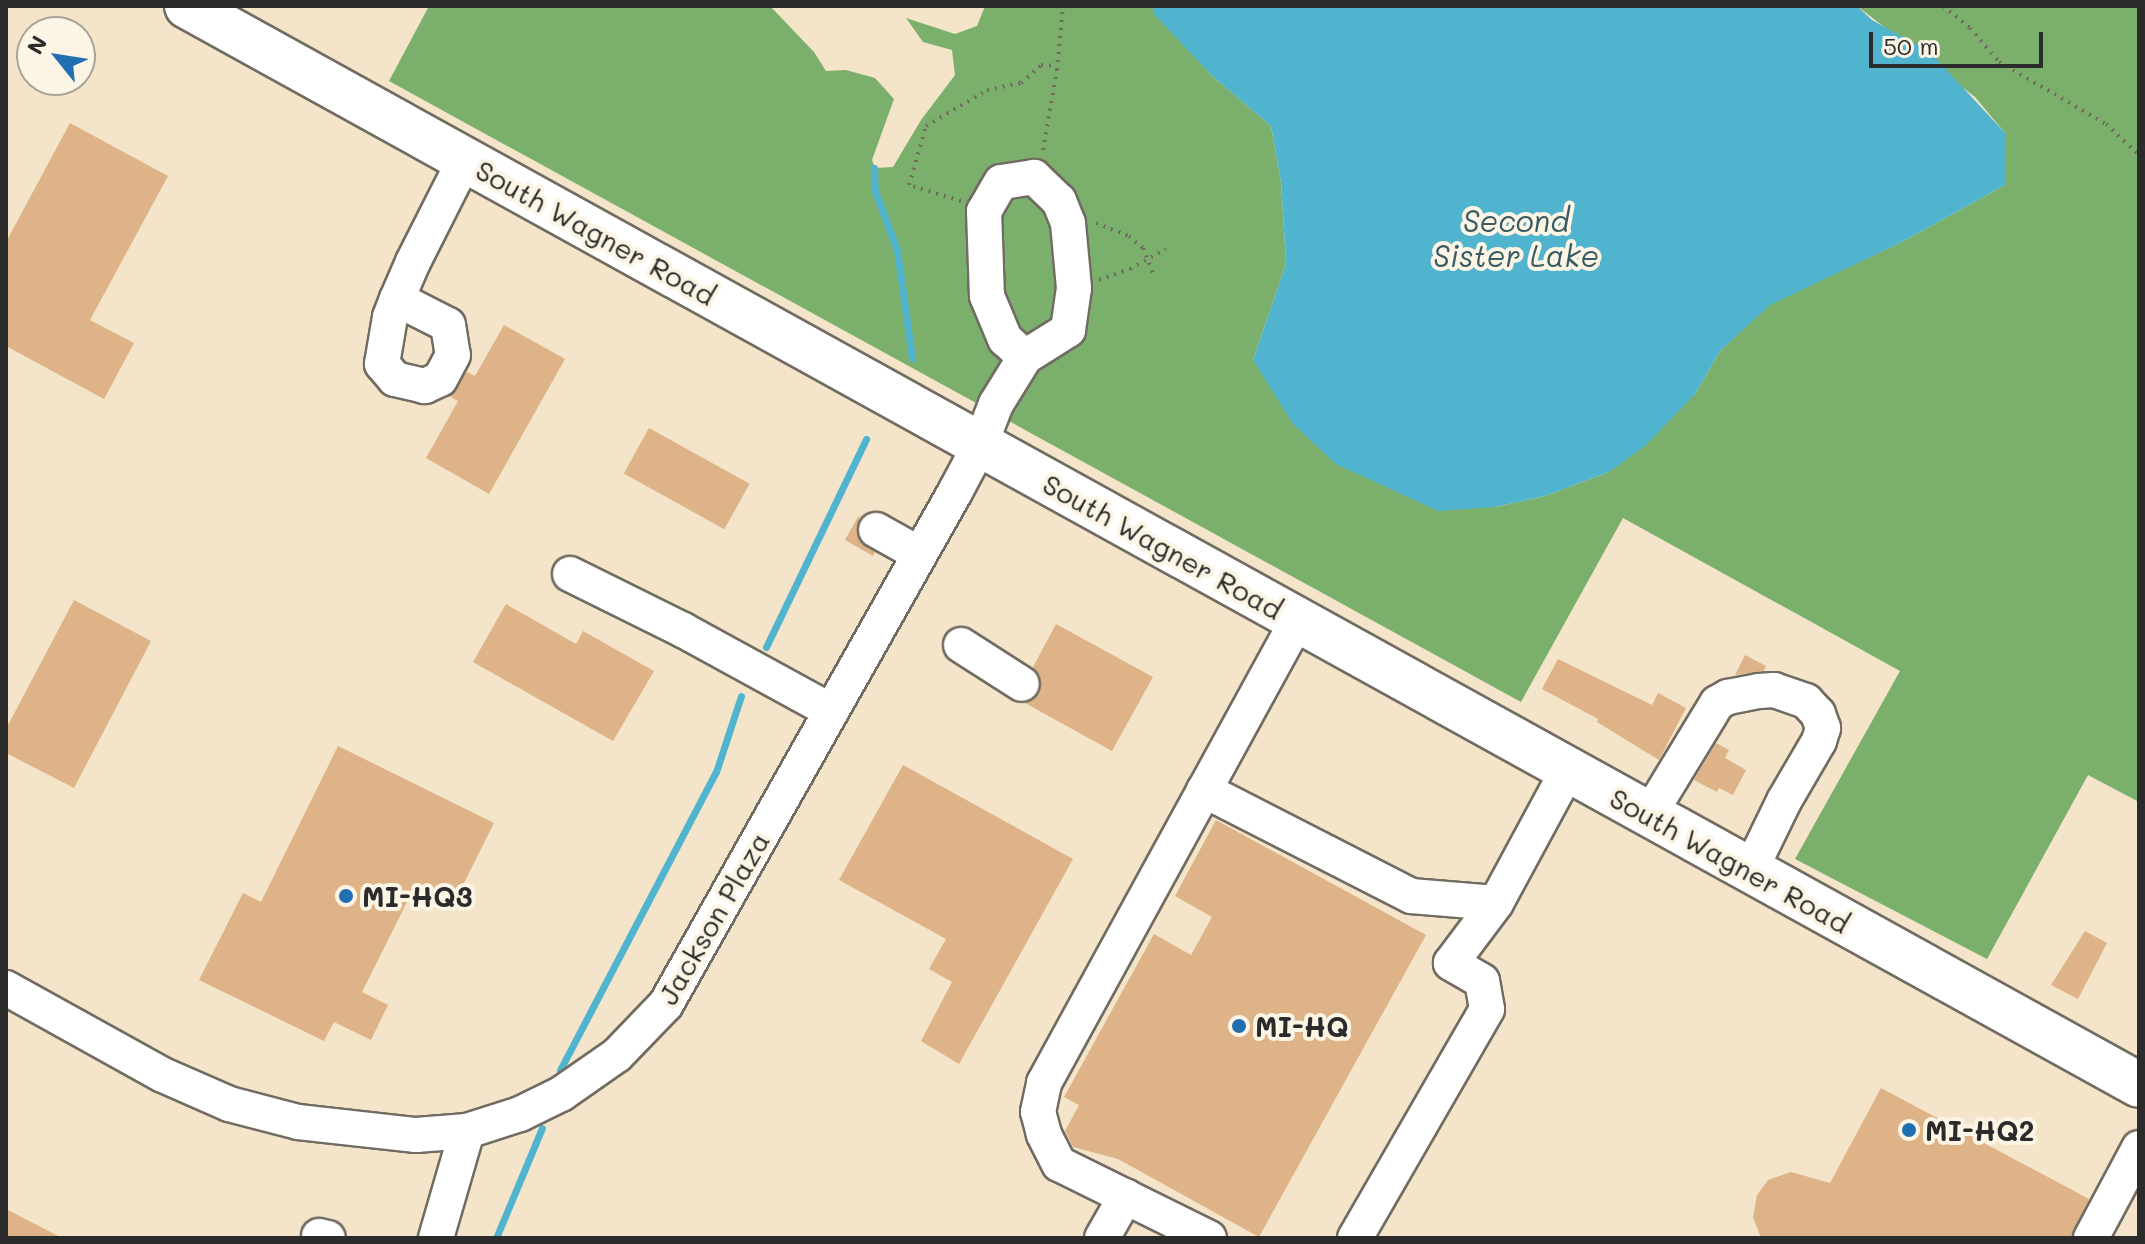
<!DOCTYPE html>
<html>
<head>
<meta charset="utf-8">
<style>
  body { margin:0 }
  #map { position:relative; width:2145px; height:1244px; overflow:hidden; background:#f4e4c9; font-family:Mali,sans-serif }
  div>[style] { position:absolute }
  .forest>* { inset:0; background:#7ab06c }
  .water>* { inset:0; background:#50b4cf }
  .stream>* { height:7px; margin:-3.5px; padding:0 3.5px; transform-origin:3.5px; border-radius:3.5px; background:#50b4cf }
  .building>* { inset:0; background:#ddb387; transform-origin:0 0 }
  .path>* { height:4px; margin-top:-2px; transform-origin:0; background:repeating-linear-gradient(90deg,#716c62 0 2px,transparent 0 8px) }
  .roads { filter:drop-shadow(2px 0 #716c62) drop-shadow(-2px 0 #716c62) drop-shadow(0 2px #716c62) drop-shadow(0 -2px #716c62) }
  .minor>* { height:34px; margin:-17px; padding:0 17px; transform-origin:17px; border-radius:17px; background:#fff }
  .major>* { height:44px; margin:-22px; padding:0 22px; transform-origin:22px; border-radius:22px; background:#fff }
  .dots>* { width:22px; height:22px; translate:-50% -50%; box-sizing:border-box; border:4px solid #fcf5e5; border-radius:50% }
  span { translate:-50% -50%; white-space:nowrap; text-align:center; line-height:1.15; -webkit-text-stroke:8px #fcf5e5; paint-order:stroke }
  .street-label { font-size:28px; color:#2b2b2b }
  .poi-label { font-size:28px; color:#2b2b2b; font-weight:700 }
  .left { translate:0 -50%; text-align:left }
  .water-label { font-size:30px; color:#385b64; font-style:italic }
  .frame { position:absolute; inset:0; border:8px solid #2b2b2b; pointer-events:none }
  .north { position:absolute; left:16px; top:16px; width:80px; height:80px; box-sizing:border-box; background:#fcf5e5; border:2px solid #a8a49b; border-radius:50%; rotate:300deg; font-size:22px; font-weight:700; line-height:32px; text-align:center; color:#2b2b2b }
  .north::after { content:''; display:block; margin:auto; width:28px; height:36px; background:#1f6fb2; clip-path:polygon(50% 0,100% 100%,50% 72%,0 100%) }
  .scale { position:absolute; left:1869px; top:32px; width:174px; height:36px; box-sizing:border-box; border:4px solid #2b2b2b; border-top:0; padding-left:10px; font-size:24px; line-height:28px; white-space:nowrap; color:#2b2b2b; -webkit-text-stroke:6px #fcf5e5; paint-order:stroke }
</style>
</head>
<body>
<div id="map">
  <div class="forest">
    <i style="clip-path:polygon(429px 6px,770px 6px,814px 52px,826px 71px,846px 70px,875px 78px,894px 99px,872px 160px,875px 168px,893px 167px,921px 120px,955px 75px,952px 50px,923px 42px,906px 18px,955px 34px,977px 26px,985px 6px,1153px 6px,1154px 13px,1212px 76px,1271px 126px,1281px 182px,1286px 264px,1253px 360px,1495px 507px,1545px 496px,1609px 472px,1695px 394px,1720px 351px,1770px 304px,1900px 243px,2005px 185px,2005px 133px,1975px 97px,1857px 6px,2139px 6px,2139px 802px,2088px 775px,1987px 959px,1795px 859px,1900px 671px,1623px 518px,1521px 702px,389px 81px)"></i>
  </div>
  <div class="water">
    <i style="clip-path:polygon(1153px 6px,1857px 6px,1872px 20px,1930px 52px,2005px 133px,2005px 185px,1900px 243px,1770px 305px,1720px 351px,1695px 394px,1646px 445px,1609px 472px,1545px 496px,1495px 507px,1438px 511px,1336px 464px,1293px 424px,1253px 360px,1286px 264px,1281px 182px,1271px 126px,1212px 76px,1153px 13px)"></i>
  </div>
  <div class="stream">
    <i style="left:874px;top:168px;width:23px;rotate:88deg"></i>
    <i style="left:875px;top:191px;width:63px;rotate:69.6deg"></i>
    <i style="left:897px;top:250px;width:109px;rotate:82.1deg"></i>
    <i style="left:766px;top:647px;width:231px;rotate:-64.3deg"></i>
    <i style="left:560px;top:1070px;width:336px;rotate:-62.4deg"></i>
    <i style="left:716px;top:772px;width:80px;rotate:-71.8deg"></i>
    <i style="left:496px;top:1238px;width:119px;rotate:-67.3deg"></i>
  </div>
  <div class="building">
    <i style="clip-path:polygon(70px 123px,168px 176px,90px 320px,134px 343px,104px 399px,6px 346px,6px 242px)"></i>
    <i style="clip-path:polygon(504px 325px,565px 359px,489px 494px,426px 458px,458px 401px,449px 396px,467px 372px,475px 376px)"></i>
    <i style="left:649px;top:428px;width:115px;height:52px;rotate:29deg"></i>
    <i style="clip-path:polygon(859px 515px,859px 540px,875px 552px,873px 556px,845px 540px)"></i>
    <i style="clip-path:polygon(74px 600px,151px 641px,74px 788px,6px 753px,6px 729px)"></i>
    <i style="clip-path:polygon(506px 604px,576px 644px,583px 631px,654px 671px,613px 741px,473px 662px)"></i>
    <i style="clip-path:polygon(1056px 624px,1153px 677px,1112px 751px,1025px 703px,1039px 694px,1040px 676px,1033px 667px)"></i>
    <i style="clip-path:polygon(1745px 655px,1766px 666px,1764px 671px,1735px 675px)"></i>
    <i style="clip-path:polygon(1558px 659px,1652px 705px,1658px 693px,1686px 708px,1659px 760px,1597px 722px,1598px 719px,1542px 689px)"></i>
    <i style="clip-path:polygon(1716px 743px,1729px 750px,1725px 758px,1746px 770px,1733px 795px,1719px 788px,1717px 792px,1694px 780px)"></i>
    <i style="clip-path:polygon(338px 746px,494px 823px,453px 905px,430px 893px,424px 906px,409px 898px,362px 992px,388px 1005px,371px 1040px,334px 1022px,324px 1041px,199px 980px,243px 893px,261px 902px)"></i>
    <i style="clip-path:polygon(903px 765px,1073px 859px,959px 1064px,921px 1041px,952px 982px,929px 969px,946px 939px,839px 880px)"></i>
    <i style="clip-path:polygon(1216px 820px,1426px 935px,1259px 1237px,1118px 1159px,1073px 1147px,1065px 1131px,1079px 1105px,1064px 1097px,1154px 934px,1191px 955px,1212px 917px,1175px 896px)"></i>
    <i style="clip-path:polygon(2085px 931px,2107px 943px,2078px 999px,2051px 985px)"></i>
    <i style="clip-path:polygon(1881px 1088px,2089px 1199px,2071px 1238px,1761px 1238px,1753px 1217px,1757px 1195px,1768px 1180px,1791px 1172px,1830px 1183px)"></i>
    <i style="clip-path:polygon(6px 1209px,62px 1238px,6px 1238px)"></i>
  </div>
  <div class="path">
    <i style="left:1943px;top:6px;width:35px;rotate:39deg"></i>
    <i style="left:1970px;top:28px;width:45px;rotate:49.5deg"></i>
    <i style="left:1999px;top:62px;width:124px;rotate:30.1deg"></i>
    <i style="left:2106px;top:124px;width:45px;rotate:43.2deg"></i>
    <i style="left:1043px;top:150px;width:81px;rotate:-80.1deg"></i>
    <i style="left:1057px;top:70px;width:64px;rotate:-84.6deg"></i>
    <i style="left:961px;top:201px;width:54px;rotate:-162.9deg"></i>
    <i style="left:909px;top:185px;width:61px;rotate:-73.9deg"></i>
    <i style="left:926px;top:126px;width:71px;rotate:-30.5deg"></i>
    <i style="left:987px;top:90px;width:35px;rotate:-12deg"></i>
    <i style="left:1021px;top:83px;width:27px;rotate:-42deg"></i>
    <i style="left:1041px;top:65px;width:16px;rotate:4deg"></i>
    <i style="left:1096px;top:223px;width:35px;rotate:22deg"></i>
    <i style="left:1129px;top:236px;width:18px;rotate:41deg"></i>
    <i style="left:1143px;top:248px;width:27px;rotate:68deg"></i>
    <i style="left:1099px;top:280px;width:33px;rotate:-20deg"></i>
    <i style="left:1130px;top:269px;width:41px;rotate:-29.1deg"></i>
  </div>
  <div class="roads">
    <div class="minor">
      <i style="left:397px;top:299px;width:57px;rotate:27deg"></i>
      <i style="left:448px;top:325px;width:30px;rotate:81deg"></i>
      <i style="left:453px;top:355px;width:27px;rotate:118deg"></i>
      <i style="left:440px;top:379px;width:17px;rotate:155deg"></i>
      <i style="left:425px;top:386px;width:31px;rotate:-167deg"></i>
      <i style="left:395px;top:379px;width:20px;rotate:-131deg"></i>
      <i style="left:382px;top:364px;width:48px;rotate:-80.3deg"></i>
      <i style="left:390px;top:317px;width:19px;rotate:-69deg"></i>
      <i style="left:397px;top:299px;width:40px;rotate:-66.6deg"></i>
      <i style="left:413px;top:262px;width:115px;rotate:-63.2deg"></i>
      <i style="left:876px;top:530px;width:49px;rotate:29.2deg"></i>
      <i style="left:570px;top:574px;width:126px;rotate:26.4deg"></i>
      <i style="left:683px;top:630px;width:166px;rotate:28.7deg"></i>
      <i style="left:961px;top:645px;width:72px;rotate:32.6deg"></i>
      <i style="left:1204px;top:790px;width:233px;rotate:27.1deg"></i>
      <i style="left:1411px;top:896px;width:85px;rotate:4.7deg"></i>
      <i style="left:1649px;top:815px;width:131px;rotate:-58.7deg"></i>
      <i style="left:1717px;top:703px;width:13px;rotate:-29deg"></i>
      <i style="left:1728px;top:697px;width:32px;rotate:-11deg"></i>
      <i style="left:1759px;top:691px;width:15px;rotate:-4deg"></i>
      <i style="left:1774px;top:690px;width:34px;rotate:19deg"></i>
      <i style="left:1806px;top:701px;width:18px;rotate:47deg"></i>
      <i style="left:1818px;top:714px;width:15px;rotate:70deg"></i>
      <i style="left:1823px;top:728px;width:14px;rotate:107deg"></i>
      <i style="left:1819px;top:741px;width:69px;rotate:120.3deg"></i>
      <i style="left:1784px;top:801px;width:78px;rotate:115.9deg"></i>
      <i style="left:6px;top:988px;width:179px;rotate:29deg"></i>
      <i style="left:163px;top:1075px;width:72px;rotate:23.7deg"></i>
      <i style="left:229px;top:1104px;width:71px;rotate:14.6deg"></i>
      <i style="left:298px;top:1122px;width:119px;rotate:6.3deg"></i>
      <i style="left:416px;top:1135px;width:51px;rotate:-4.5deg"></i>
      <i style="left:467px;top:1131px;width:56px;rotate:-17.8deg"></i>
      <i style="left:520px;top:1114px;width:46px;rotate:-26deg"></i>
      <i style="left:561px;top:1094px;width:68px;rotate:-34.9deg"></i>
      <i style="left:617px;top:1055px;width:71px;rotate:-46.1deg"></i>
      <i style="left:666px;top:1004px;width:588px;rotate:-60.56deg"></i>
      <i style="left:955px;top:492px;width:53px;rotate:-62deg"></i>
      <i style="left:980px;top:445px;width:44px;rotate:-68.7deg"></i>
      <i style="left:996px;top:404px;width:55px;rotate:-58.3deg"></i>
      <i style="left:1025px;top:357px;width:51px;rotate:-32.1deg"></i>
      <i style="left:1068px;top:330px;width:42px;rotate:-81.9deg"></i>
      <i style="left:1074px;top:288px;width:65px;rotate:-95.3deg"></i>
      <i style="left:1068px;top:223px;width:24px;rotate:-112deg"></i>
      <i style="left:1059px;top:201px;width:35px;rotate:-136deg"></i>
      <i style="left:1034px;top:177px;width:33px;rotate:171deg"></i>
      <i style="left:1001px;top:182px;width:34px;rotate:120deg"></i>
      <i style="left:984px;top:211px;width:85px;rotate:88deg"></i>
      <i style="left:987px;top:296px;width:47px;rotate:67.3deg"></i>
      <i style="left:1005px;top:339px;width:27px;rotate:42deg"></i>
      <i style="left:319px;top:1236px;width:9px;rotate:13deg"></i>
      <i style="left:436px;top:1238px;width:111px;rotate:-73.8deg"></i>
      <i style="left:1102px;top:1238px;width:48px;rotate:-60.3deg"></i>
      <i style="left:1209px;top:1238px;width:167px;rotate:-153.7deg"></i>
      <i style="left:1059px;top:1164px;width:34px;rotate:-117deg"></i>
      <i style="left:1044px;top:1134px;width:23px;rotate:-105deg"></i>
      <i style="left:1038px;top:1112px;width:30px;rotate:-78deg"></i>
      <i style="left:1044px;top:1083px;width:527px;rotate:-61.29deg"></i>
      <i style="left:1355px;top:1238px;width:264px;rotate:-60deg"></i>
      <i style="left:1487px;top:1009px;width:28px;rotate:-100deg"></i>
      <i style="left:1482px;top:981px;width:36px;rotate:-150deg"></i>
      <i style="left:1451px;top:963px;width:75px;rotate:-53.1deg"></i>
      <i style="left:1496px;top:903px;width:151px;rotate:-61.6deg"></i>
      <i style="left:2091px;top:1238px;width:102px;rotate:-61.9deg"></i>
    </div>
    <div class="major">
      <i style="left:187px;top:6px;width:2230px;rotate:28.93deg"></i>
    </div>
  </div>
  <div class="dots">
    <i style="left:346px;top:896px;background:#1f6fb2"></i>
    <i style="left:1239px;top:1026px;background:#1f6fb2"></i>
    <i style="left:1909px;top:1130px;background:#1f6fb2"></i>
  </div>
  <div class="street-label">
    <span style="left:596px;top:232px;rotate:29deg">South Wagner Road</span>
    <span style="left:1163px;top:546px;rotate:29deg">South Wagner Road</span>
    <span style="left:1730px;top:860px;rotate:29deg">South Wagner Road</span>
    <span style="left:713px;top:918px;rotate:-60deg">Jackson Plaza</span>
  </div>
  <div class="poi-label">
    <span class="left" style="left:362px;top:896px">MI-HQ3</span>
    <span class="left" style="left:1255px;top:1026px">MI-HQ</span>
    <span class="left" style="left:1925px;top:1130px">MI-HQ2</span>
  </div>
  <div class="water-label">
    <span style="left:1516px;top:237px">Second<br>Sister Lake</span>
  </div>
  <div class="frame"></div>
  <div class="north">N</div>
  <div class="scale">50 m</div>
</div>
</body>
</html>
